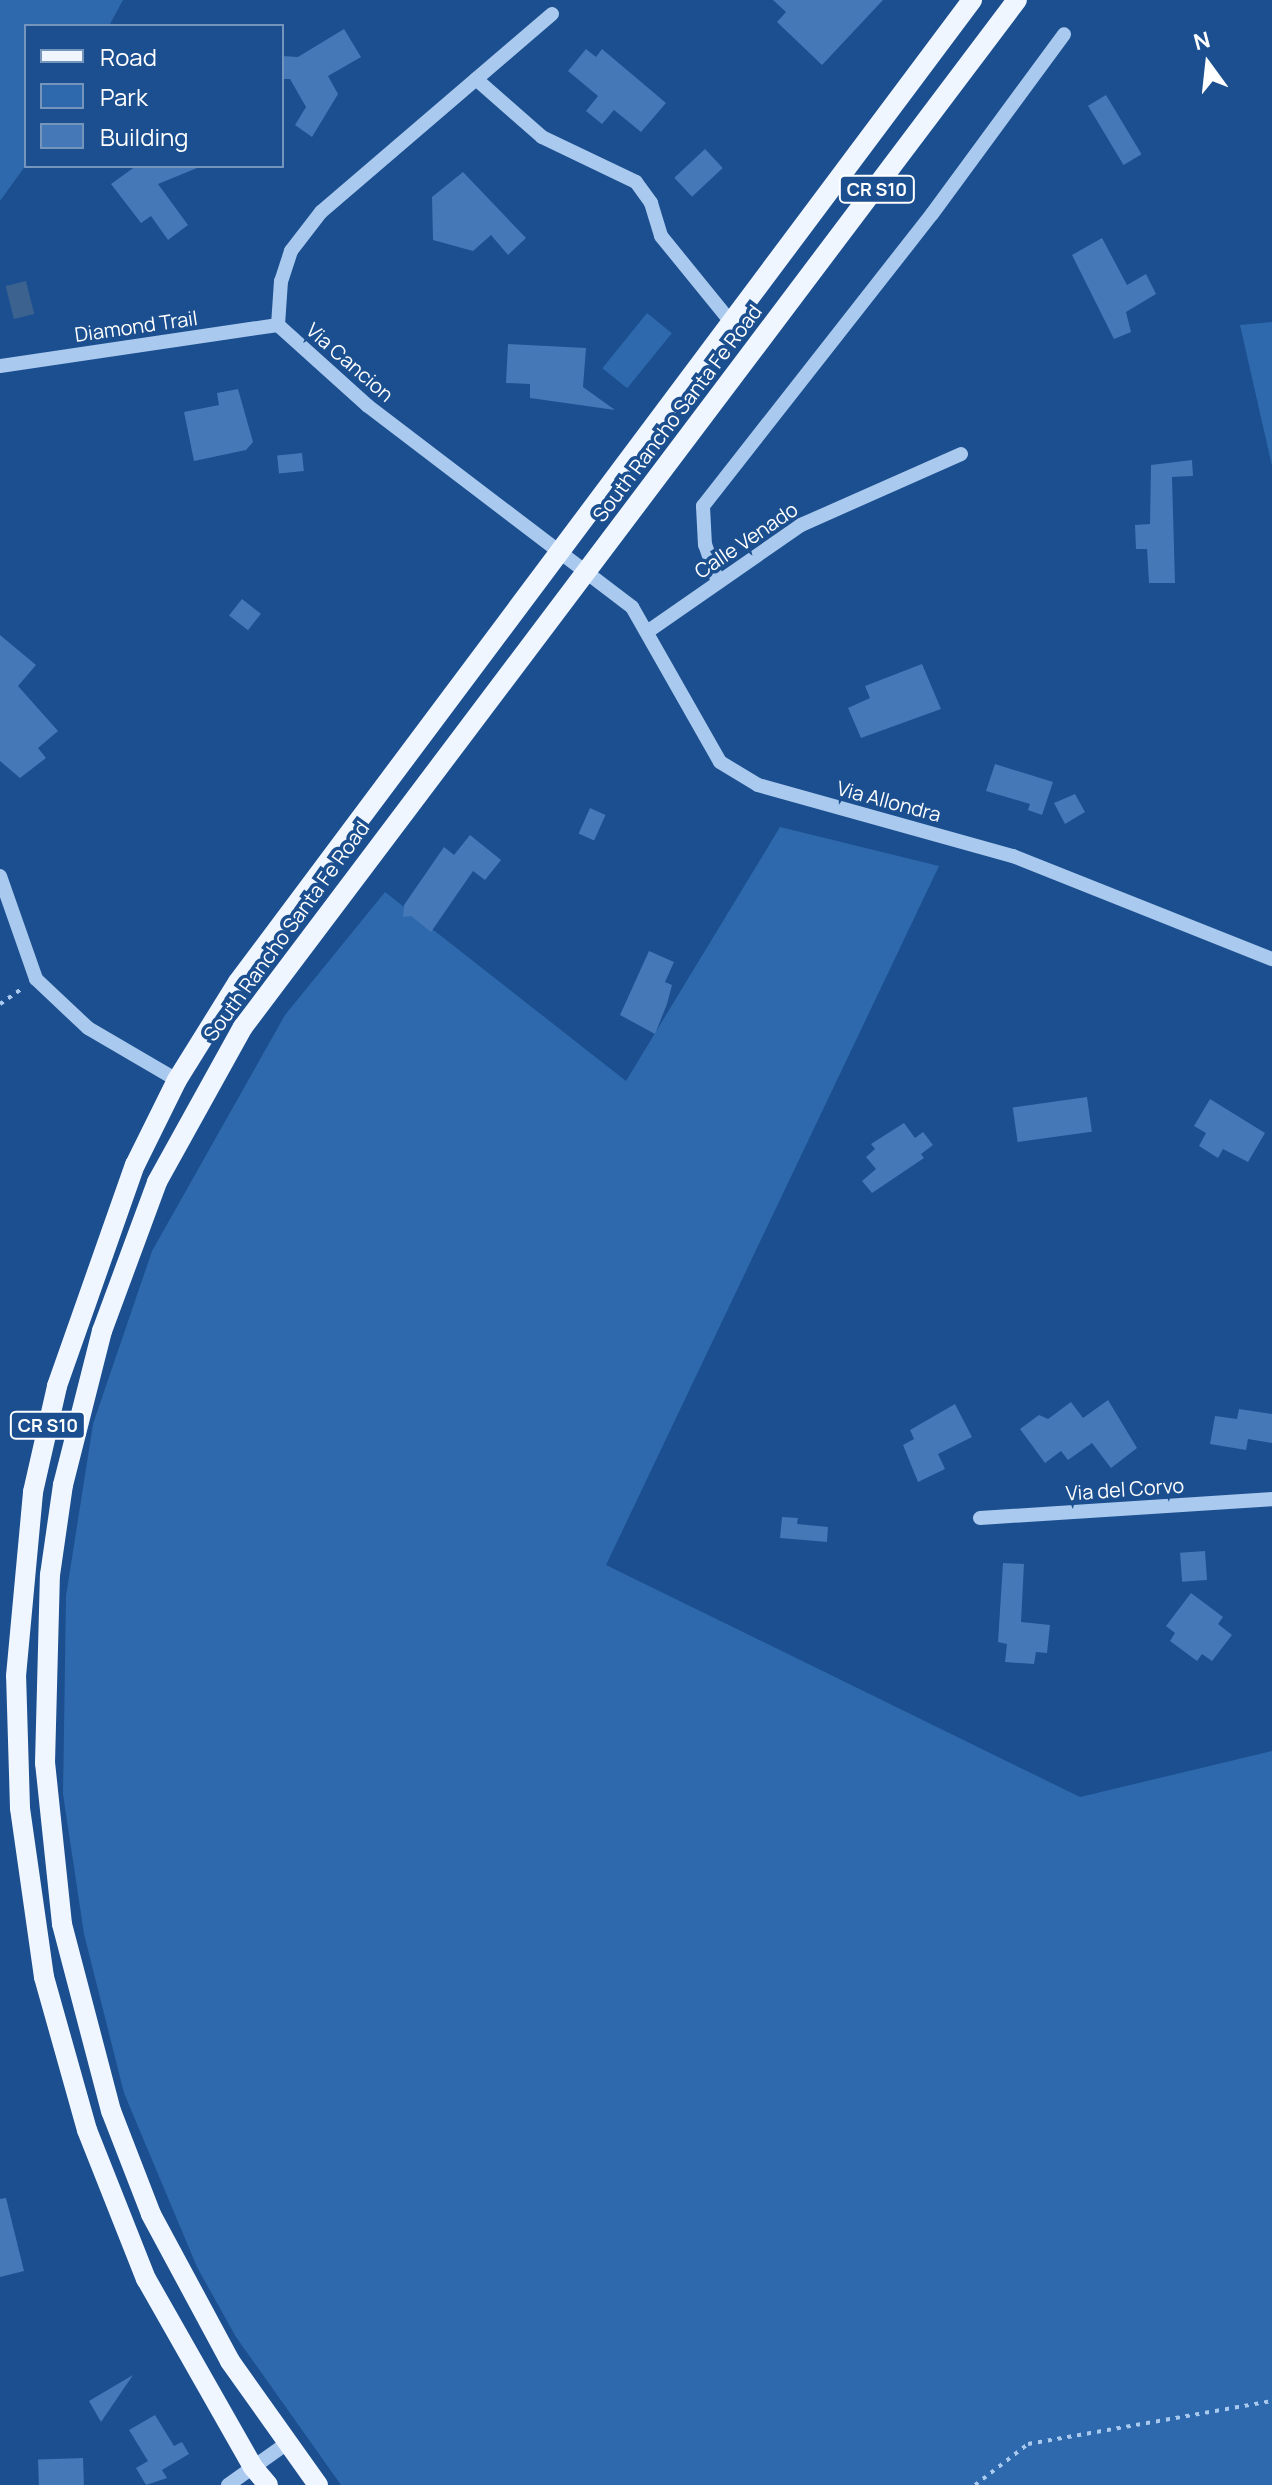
<!DOCTYPE html>
<html>
<head>
<meta charset="utf-8">
<style>
  body { margin:0 }
  #map { position:relative; width:1272px; height:2485px; overflow:hidden; background:#1b4f8f; font-family:Manrope,sans-serif }
  div>[style] { position:absolute }
  .green>* { inset:0; background:#2e69ad; transform-origin:0 0 }
  .water>* { inset:0; background:#3c6290; transform-origin:0 0 }
  .building>* { inset:0; background:#4478b7; transform-origin:0 0 }
  .path>* { height:4px; margin-top:-2px; transform-origin:0; background:repeating-linear-gradient(90deg,#a9c9ee 0 4px,transparent 0 10px) }
  .minor>* { height:14px; margin:-7px; padding:0 7px; transform-origin:7px; border-radius:7px; background:#a9c9ee }
  .major>* { height:20px; margin:-10px; padding:0 10px; transform-origin:10px; border-radius:10px; background:#f0f6ff }
  span { translate:-50% -50%; white-space:nowrap; text-align:center; line-height:1.15; -webkit-text-stroke:7px #1b4f8f; paint-order:stroke }
  .shield-label span { padding:2px 6px; background:#1b4f8f; border:2px solid; border-radius:6px; -webkit-text-stroke-width:0 }
  .shield-label { font-size:18px; color:#fff; font-weight:700 }
  .street-label { font-size:20px; color:#fff }
  .legend { position:absolute; left:24px; top:24px; width:260px; height:144px; box-sizing:border-box; background:#1b4f8f; border:2px solid #7695bc; margin:0; padding:10px 14px; list-style:none; font-size:24px; color:#fff }
  .legend li { display:flex; align-items:center; gap:16px; height:40px }
  .legend b { width:40px; border:2px solid #7695bc }
  .north { position:absolute; left:1168px; top:24px; width:80px; height:80px; -webkit-text-stroke:6px #1b4f8f; paint-order:stroke; rotate:345deg; font-size:22px; font-weight:700; line-height:32px; text-align:center; color:#fff }
  .north::after { content:''; display:block; margin:auto; width:28px; height:36px; background:#fff; clip-path:polygon(50% 0,100% 100%,50% 72%,0 100%) }
</style>
</head>
<body>
<div id="map">
  <div class="green">
    <i style="clip-path:polygon(0 0,123px 0,109px 26px,26px 26px,26px 165px,0 201px)"></i>
    <i style="left:647px;top:313px;width:32px;height:71px;rotate:39deg"></i>
    <i style="clip-path:polygon(1272px 322px,1272px 466px,1240px 325px)"></i>
    <i style="clip-path:polygon(780px 827px,939px 866px,606px 1565px,1080px 1797px,1272px 1751px,1272px 2485px,341px 2485px,236px 2337px,197px 2267px,124px 2093px,84px 1934px,63px 1794px,66px 1596px,93px 1424px,152px 1251px,285px 1015px,385px 892px,626px 1081px)"></i>
  </div>
  <div class="water">
    <i style="left:26px;top:281px;width:34px;height:21px;rotate:76deg"></i>
  </div>
  <div class="building">
    <i style="clip-path:polygon(773px 0,883px 0,822px 65px,777px 22px,786px 12px)"></i>
    <i style="clip-path:polygon(344px 29px,361px 57px,328px 76px,338px 94px,312px 137px,295px 125px,306px 107px,290px 79px,282px 79px,282px 56px,298px 57px)"></i>
    <i style="clip-path:polygon(586px 49px,596px 57px,602px 49px,666px 103px,641px 132px,614px 110px,602px 124px,586px 111px,598px 96px,568px 71px)"></i>
    <i style="left:1106px;top:95px;width:69px;height:21px;rotate:59deg"></i>
    <i style="left:705px;top:149px;width:26px;height:42px;rotate:47deg"></i>
    <i style="clip-path:polygon(136px 166px,202px 166px,158px 184px,188px 225px,168px 240px,151px 216px,141px 223px,111px 184px)"></i>
    <i style="clip-path:polygon(463px 172px,526px 238px,508px 255px,491px 235px,473px 251px,433px 240px,432px 197px)"></i>
    <i style="clip-path:polygon(1102px 238px,1127px 285px,1146px 274px,1156px 294px,1126px 312px,1131px 332px,1114px 339px,1072px 255px)"></i>
    <i style="clip-path:polygon(508px 344px,586px 348px,583px 387px,615px 410px,530px 398px,530px 384px,506px 383px)"></i>
    <i style="clip-path:polygon(238px 389px,253px 442px,246px 450px,194px 461px,184px 412px,219px 405px,217px 393px)"></i>
    <i style="left:302px;top:453px;width:18px;height:25px;rotate:84deg"></i>
    <i style="clip-path:polygon(1192px 460px,1193px 476px,1172px 477px,1175px 583px,1149px 583px,1147px 549px,1136px 549px,1135px 525px,1150px 524px,1151px 465px)"></i>
    <i style="left:242px;top:599px;width:24px;height:21px;rotate:38deg"></i>
    <i style="clip-path:polygon(0 635px,36px 665px,18px 686px,58px 731px,38px 748px,46px 758px,20px 778px,0 761px)"></i>
    <i style="clip-path:polygon(922px 664px,941px 709px,861px 738px,848px 708px,870px 698px,865px 686px)"></i>
    <i style="clip-path:polygon(995px 764px,1053px 782px,1042px 815px,1028px 810px,1030px 804px,986px 791px)"></i>
    <i style="clip-path:polygon(1075px 794px,1085px 812px,1065px 824px,1054px 803px)"></i>
    <i style="left:590px;top:808px;width:17px;height:28px;rotate:24deg"></i>
    <i style="clip-path:polygon(470px 835px,501px 860px,485px 880px,473px 871px,431px 932px,411px 916px,403px 917px,404px 905px,444px 847px,454px 855px)"></i>
    <i style="clip-path:polygon(649px 951px,674px 962px,665px 982px,672px 985px,667px 1004px,655px 1034px,620px 1015px)"></i>
    <i style="left:1087px;top:1097px;width:35px;height:75px;rotate:82deg"></i>
    <i style="clip-path:polygon(1210px 1099px,1265px 1133px,1248px 1162px,1223px 1149px,1218px 1158px,1199px 1146px,1206px 1133px,1194px 1126px)"></i>
    <i style="clip-path:polygon(904px 1123px,915px 1138px,923px 1132px,933px 1145px,921px 1154px,924px 1158px,872px 1193px,862px 1181px,876px 1169px,866px 1157px,875px 1149px,871px 1144px)"></i>
    <i style="clip-path:polygon(1108px 1400px,1137px 1448px,1111px 1468px,1092px 1443px,1068px 1460px,1061px 1451px,1045px 1463px,1020px 1429px,1039px 1415px,1048px 1419px,1071px 1402px,1083px 1418px)"></i>
    <i style="clip-path:polygon(955px 1404px,972px 1437px,938px 1454px,945px 1469px,918px 1482px,903px 1445px,914px 1439px,910px 1430px)"></i>
    <i style="clip-path:polygon(1239px 1409px,1272px 1414px,1272px 1443px,1248px 1439px,1246px 1450px,1210px 1444px,1215px 1416px,1237px 1419px)"></i>
    <i style="clip-path:polygon(782px 1517px,798px 1518px,797px 1524px,828px 1527px,827px 1542px,780px 1538px)"></i>
    <i style="left:1205px;top:1551px;width:29px;height:25px;rotate:86deg"></i>
    <i style="clip-path:polygon(1003px 1563px,1024px 1564px,1021px 1622px,1050px 1625px,1047px 1653px,1036px 1652px,1034px 1664px,1005px 1662px,1007px 1644px,998px 1642px)"></i>
    <i style="clip-path:polygon(1191px 1593px,1223px 1617px,1218px 1624px,1232px 1635px,1212px 1661px,1202px 1654px,1197px 1661px,1170px 1641px,1175px 1633px,1166px 1626px)"></i>
    <i style="clip-path:polygon(6px 2198px,24px 2271px,0 2277px,0 2199px)"></i>
    <i style="clip-path:polygon(133px 2375px,101px 2422px,89px 2401px)"></i>
    <i style="clip-path:polygon(155px 2415px,174px 2446px,182px 2442px,189px 2454px,162px 2470px,167px 2478px,146px 2485px,136px 2468px,148px 2461px,129px 2430px)"></i>
    <i style="left:83px;top:2458px;width:27px;height:45px;rotate:88deg"></i>
  </div>
  <div class="path">
    <i style="left:0;top:1004px;width:29px;rotate:-35deg"></i>
    <i style="left:975px;top:2485px;width:67px;rotate:-37.7deg"></i>
    <i style="left:1028px;top:2444px;width:248px;rotate:-10deg"></i>
  </div>
  <div class="minor">
    <i style="left:552px;top:14px;width:304px;rotate:139.4deg"></i>
    <i style="left:321px;top:212px;width:49px;rotate:127.6deg"></i>
    <i style="left:291px;top:251px;width:32px;rotate:108deg"></i>
    <i style="left:281px;top:281px;width:44px;rotate:93.9deg"></i>
    <i style="left:278px;top:325px;width:121px;rotate:42deg"></i>
    <i style="left:368px;top:406px;width:332px;rotate:37.3deg"></i>
    <i style="left:632px;top:607px;width:178px;rotate:60.4deg"></i>
    <i style="left:720px;top:762px;width:44px;rotate:31.2deg"></i>
    <i style="left:758px;top:785px;width:265px;rotate:15.6deg"></i>
    <i style="left:1013px;top:856px;width:279px;rotate:21.7deg"></i>
    <i style="left:476px;top:79px;width:88px;rotate:41.3deg"></i>
    <i style="left:542px;top:137px;width:104px;rotate:25.6deg"></i>
    <i style="left:636px;top:182px;width:26px;rotate:54deg"></i>
    <i style="left:651px;top:203px;width:34px;rotate:73deg"></i>
    <i style="left:661px;top:236px;width:111px;rotate:50.9deg"></i>
    <i style="left:0;top:366px;width:281px;rotate:-8.4deg"></i>
    <i style="left:718px;top:582px;width:39px;rotate:-109deg"></i>
    <i style="left:705px;top:545px;width:39px;rotate:-93deg"></i>
    <i style="left:703px;top:506px;width:371px;rotate:-51.9deg"></i>
    <i style="left:932px;top:214px;width:223px;rotate:-53.7deg"></i>
    <i style="left:647px;top:632px;width:188px;rotate:-34.8deg"></i>
    <i style="left:801px;top:525px;width:175px;rotate:-23.9deg"></i>
    <i style="left:0;top:876px;width:109px;rotate:70.7deg"></i>
    <i style="left:36px;top:979px;width:71px;rotate:43.3deg"></i>
    <i style="left:88px;top:1028px;width:103px;rotate:30.3deg"></i>
    <i style="left:980px;top:1518px;width:293px;rotate:-3.7deg"></i>
    <i style="left:228px;top:2485px;width:71px;rotate:-35.3deg"></i>
  </div>
  <div class="major">
    <i style="left:268px;top:2485px;width:23px;rotate:-130deg"></i>
    <i style="left:253px;top:2467px;width:216px;rotate:-119.6deg"></i>
    <i style="left:146px;top:2279px;width:160px;rotate:-111.6deg"></i>
    <i style="left:87px;top:2130px;width:159px;rotate:-105.7deg"></i>
    <i style="left:44px;top:1977px;width:171px;rotate:-98.1deg"></i>
    <i style="left:20px;top:1808px;width:132px;rotate:-91.7deg"></i>
    <i style="left:16px;top:1676px;width:185px;rotate:-84.7deg"></i>
    <i style="left:33px;top:1492px;width:109px;rotate:-77.2deg"></i>
    <i style="left:57px;top:1386px;width:234px;rotate:-70.6deg"></i>
    <i style="left:135px;top:1165px;width:95px;rotate:-63.7deg"></i>
    <i style="left:177px;top:1080px;width:115px;rotate:-58.1deg"></i>
    <i style="left:238px;top:982px;width:1226px;rotate:-53.22deg"></i>
    <i style="left:318px;top:2485px;width:152px;rotate:-125.4deg"></i>
    <i style="left:230px;top:2361px;width:167px;rotate:-118.3deg"></i>
    <i style="left:151px;top:2214px;width:110px;rotate:-111.2deg"></i>
    <i style="left:111px;top:2111px;width:193px;rotate:-104.7deg"></i>
    <i style="left:62px;top:1924px;width:162px;rotate:-96deg"></i>
    <i style="left:45px;top:1763px;width:188px;rotate:-88.5deg"></i>
    <i style="left:50px;top:1575px;width:91px;rotate:-81.8deg"></i>
    <i style="left:63px;top:1485px;width:159px;rotate:-75.8deg"></i>
    <i style="left:102px;top:1331px;width:159px;rotate:-69.7deg"></i>
    <i style="left:157px;top:1182px;width:177px;rotate:-61deg"></i>
    <i style="left:243px;top:1027px;width:1286px;rotate:-53deg"></i>
  </div>
  <div class="shield-label">
    <span style="left:877px;top:189px">CR S10</span>
    <span style="left:48px;top:1425px">CR S10</span>
  </div>
  <div class="street-label">
    <span style="left:136px;top:326px;rotate:-8deg">Diamond Trail</span>
    <span style="left:350px;top:362px;rotate:41deg">Via Cancion</span>
    <span style="left:677px;top:413px;rotate:-53deg">South Rancho Santa Fe Road</span>
    <span style="left:746px;top:540px;rotate:-34deg">Calle Venado</span>
    <span style="left:889px;top:801px;rotate:15deg">Via Allondra</span>
    <span style="left:286px;top:931px;rotate:-54deg">South Rancho Santa Fe Road</span>
    <span style="left:1125px;top:1489px;rotate:-4deg">Via del Corvo</span>
  </div>
  <ul class="legend">
  <li><b style="height:10px;background:#f0f6ff"></b>Road</li>
  <li><b style="height:22px;background:#2e69ad"></b>Park</li>
  <li><b style="height:22px;background:#4478b7"></b>Building</li>
  </ul>
  <div class="north">N</div>
</div>
</body>
</html>
